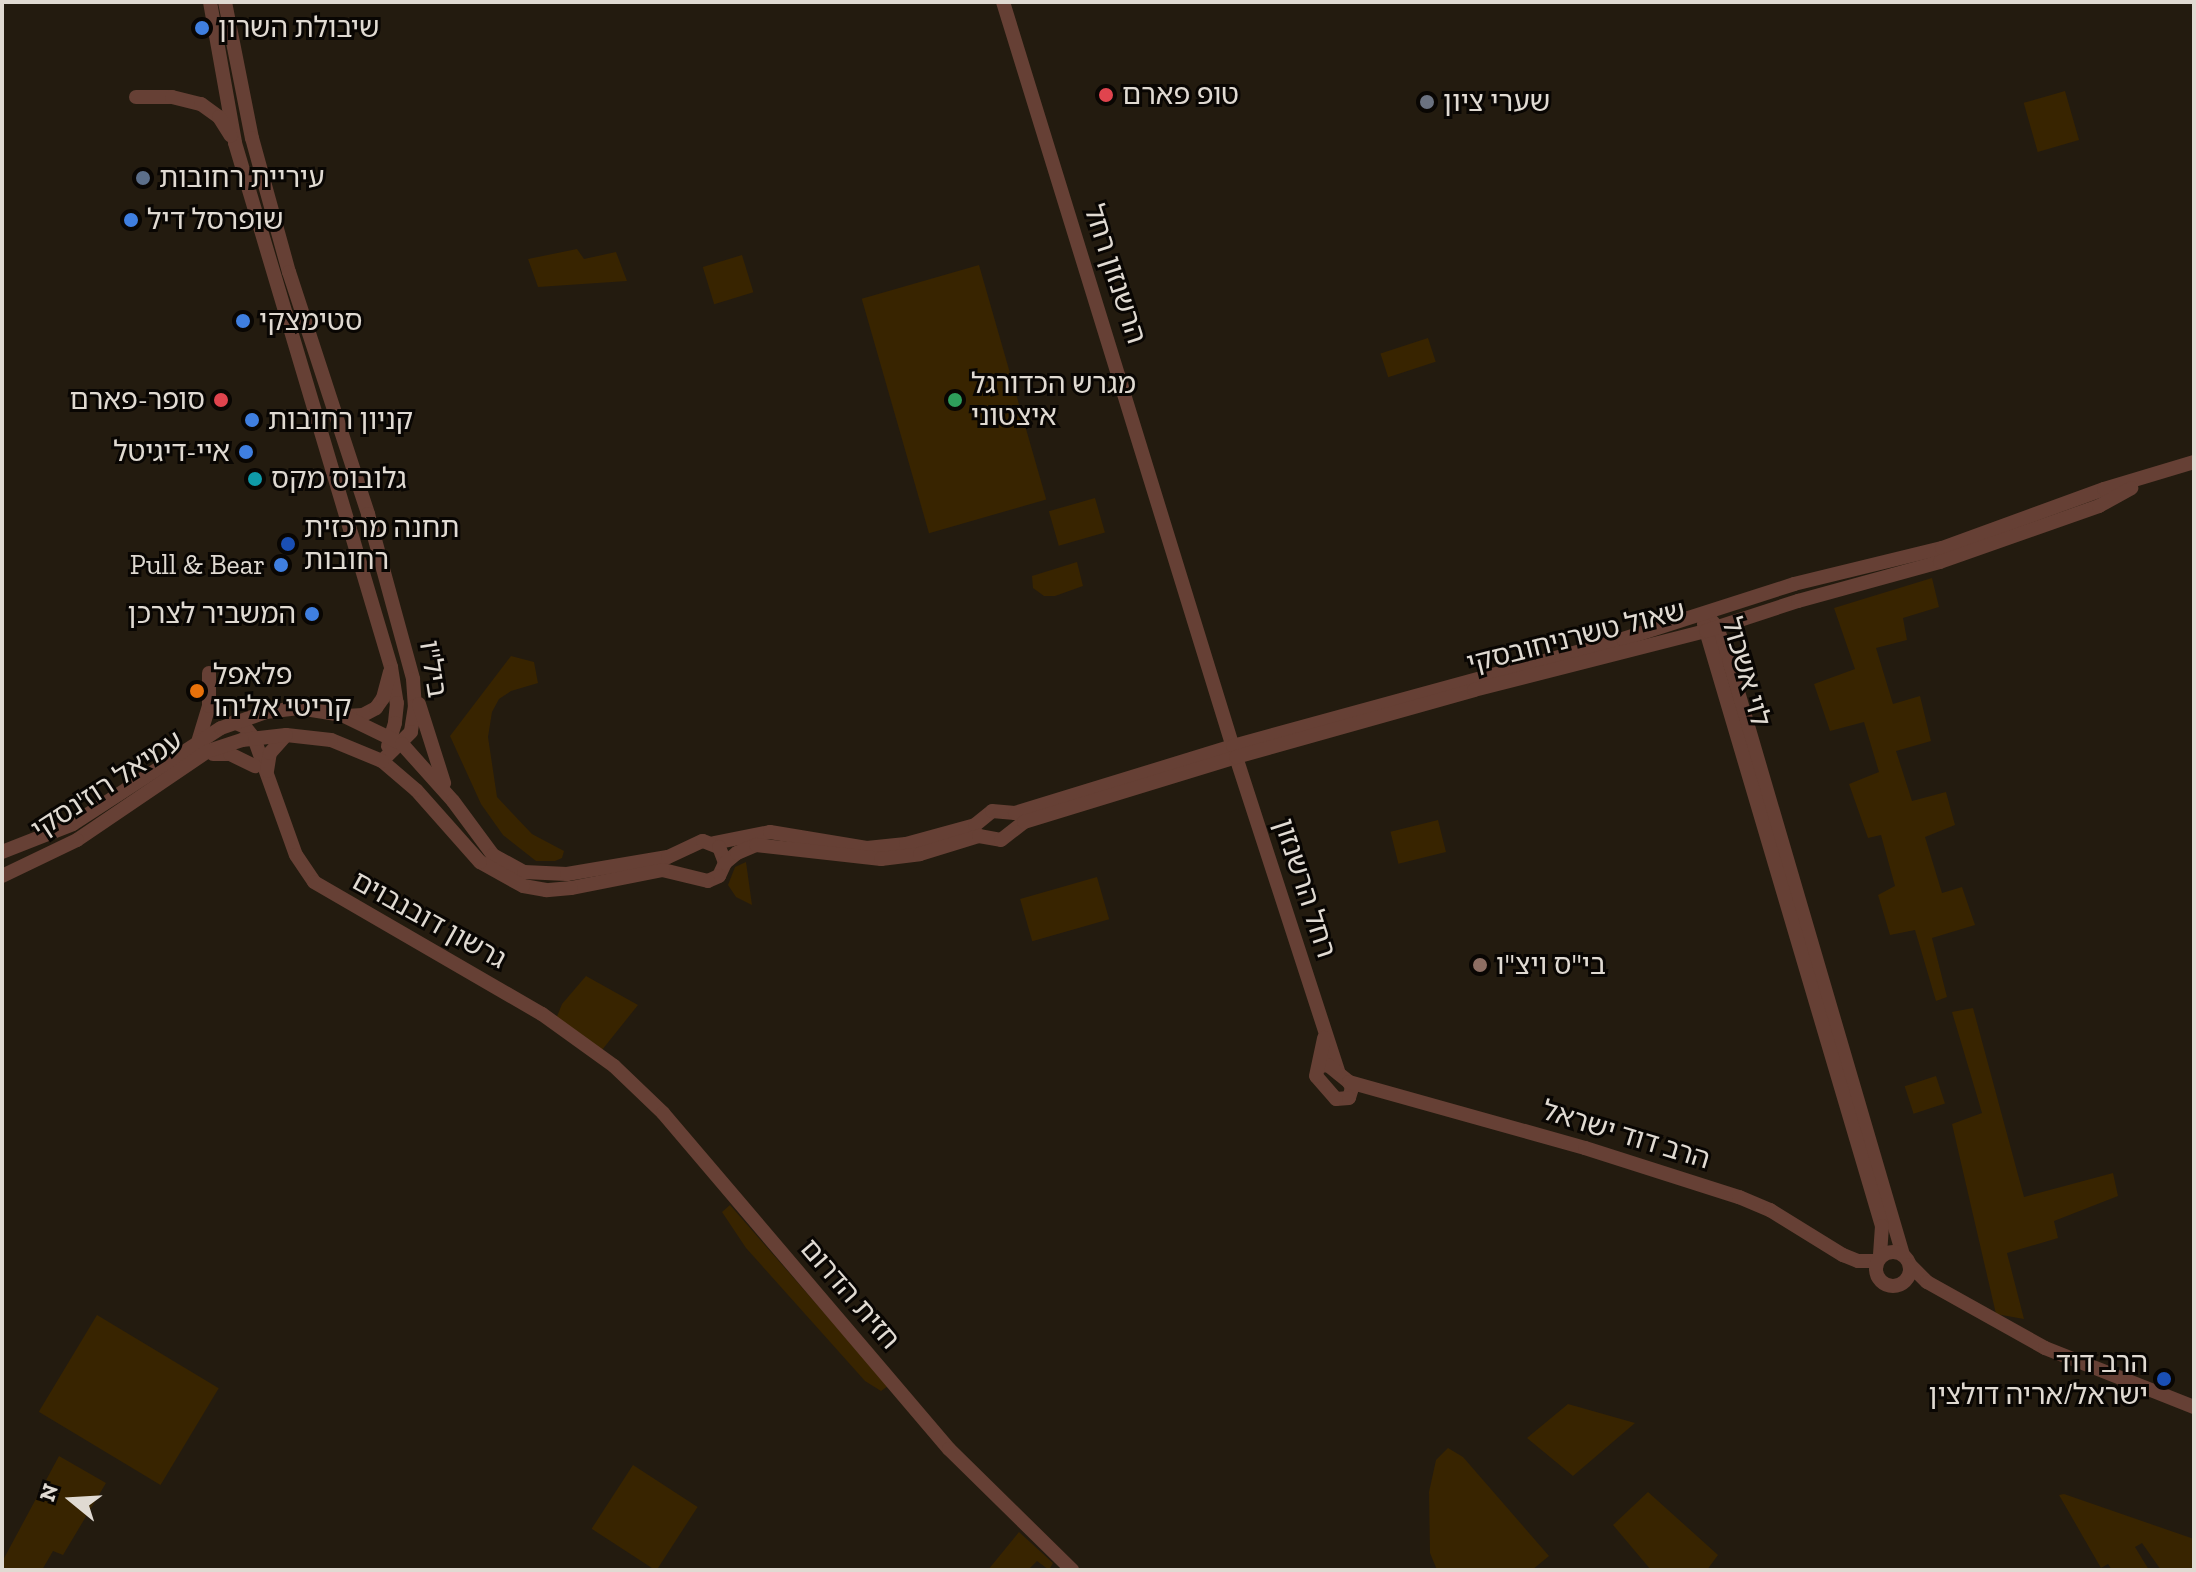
<!DOCTYPE html>
<html>
<head>
<meta charset="utf-8">
<style>
  body { margin:0 }
  #map { position:relative; width:2196px; height:1572px; overflow:hidden; background:#231b0f; font-family:"Zilla Slab","Noto Sans Hebrew",serif }
  div>[style] { position:absolute }
  .green>* { inset:0; background:#382400; transform-origin:0 0 }
  .minor>* { height:14px; margin:-7px; padding:0 7px; transform-origin:7px; border-radius:7px; background:#664035 }
  .minor>.ring { margin:-7px; padding:0; box-sizing:content-box; background:none; border:14px solid #664035; border-radius:50% }
  .dots>* { width:22px; height:22px; translate:-50% -50%; box-sizing:border-box; border:4px solid #090603; border-radius:50% }
  span { translate:-50% -50%; white-space:nowrap; text-align:center; line-height:1.15; -webkit-text-stroke:6px #090603; paint-order:stroke }
  .poi-label { font-size:28px; color:#e0dad2 }
  .left { translate:0 -50%; text-align:left }
  .right { translate:-100% -50%; text-align:right }
  .street-label { font-size:28px; color:#e0dad2 }
  .frame { position:absolute; inset:0; border:4px solid #e0dad2; pointer-events:none }
  .north { position:absolute; left:32px; top:1460px; width:80px; height:80px; -webkit-text-stroke:6px #090603; paint-order:stroke; rotate:288deg; font-size:22px; font-weight:700; line-height:32px; text-align:center; color:#e0dad2 }
  .north::after { content:''; display:block; margin:auto; width:28px; height:36px; background:#e0dad2; clip-path:polygon(50% 0,100% 100%,50% 72%,0 100%) }
</style>
</head>
<body>
<div id="map">
  <div class="green">
    <i style="left:2065px;top:91px;width:51px;height:43px;rotate:74deg"></i>
    <i style="clip-path:polygon(577px 249px,584px 259px,616px 252px,627px 281px,538px 287px,528px 259px)"></i>
    <i style="left:742px;top:255px;width:39px;height:41px;rotate:73deg"></i>
    <i style="left:979px;top:265px;width:244px;height:122px;rotate:74deg"></i>
    <i style="left:1428px;top:338px;width:25px;height:50px;rotate:72deg"></i>
    <i style="left:1095px;top:498px;width:36px;height:48px;rotate:74deg"></i>
    <i style="clip-path:polygon(1077px 562px,1083px 586px,1055px 596px,1044px 596px,1033px 588px,1032px 576px)"></i>
    <i style="clip-path:polygon(1932px 578px,1939px 607px,1903px 618px,1907px 640px,1876px 648px,1893px 704px,1920px 696px,1931px 741px,1896px 751px,1912px 801px,1946px 792px,1955px 825px,1925px 837px,1942px 893px,1962px 887px,1975px 925px,1932px 938px,1947px 997px,1936px 1001px,1915px 930px,1890px 935px,1878px 895px,1895px 886px,1881px 835px,1868px 838px,1849px 784px,1879px 772px,1864px 722px,1830px 731px,1814px 684px,1855px 669px,1834px 608px)"></i>
    <i style="clip-path:polygon(511px 656px,534px 662px,538px 683px,511px 691px,499px 699px,492px 712px,488px 737px,497px 797px,532px 834px,564px 851px,562px 858px,555px 861px,536px 861px,503px 835px,481px 804px,450px 736px)"></i>
    <i style="left:1438px;top:820px;width:33px;height:49px;rotate:76deg"></i>
    <i style="clip-path:polygon(746px 862px,752px 905px,736px 897px,728px 885px,735px 867px)"></i>
    <i style="left:1097px;top:877px;width:44px;height:80px;rotate:74deg"></i>
    <i style="clip-path:polygon(586px 976px,638px 1005px,602px 1050px,556px 1019px,562px 1004px)"></i>
    <i style="clip-path:polygon(1973px 1008px,2024px 1197px,2113px 1173px,2118px 1196px,2054px 1221px,2058px 1238px,2007px 1253px,2024px 1319px,1996px 1314px,1952px 1124px,1982px 1113px,1952px 1012px)"></i>
    <i style="left:1936px;top:1076px;width:29px;height:33px;rotate:72deg"></i>
    <i style="clip-path:polygon(730px 1205px,888px 1386px,881px 1391px,865px 1381px,746px 1248px,722px 1212px)"></i>
    <i style="left:97px;top:1315px;width:142px;height:113px;rotate:31deg"></i>
    <i style="clip-path:polygon(1568px 1404px,1635px 1423px,1573px 1476px,1527px 1438px)"></i>
    <i style="clip-path:polygon(1448px 1448px,1463px 1457px,1549px 1556px,1532px 1570px,1437px 1570px,1430px 1553px,1429px 1492px,1436px 1460px)"></i>
    <i style="clip-path:polygon(59px 1456px,106px 1483px,63px 1555px,53px 1551px,42px 1570px,2px 1570px,2px 1562px)"></i>
    <i style="left:633px;top:1465px;width:77px;height:76px;rotate:33deg"></i>
    <i style="clip-path:polygon(1648px 1492px,1718px 1555px,1707px 1570px,1651px 1570px,1613px 1525px)"></i>
    <i style="clip-path:polygon(2064px 1494px,2194px 1539px,2194px 1570px,2161px 1570px,2142px 1543px,2135px 1547px,2149px 1570px,2112px 1570px,2108px 1564px,2101px 1568px,2059px 1495px)"></i>
    <i style="clip-path:polygon(1019px 1532px,1053px 1563px,1049px 1570px,1037px 1561px,1028px 1570px,988px 1570px)"></i>
  </div>
  <div class="minor">
    <i style="left:210px;top:2px;width:143px;rotate:79.9deg"></i>
    <i style="left:235px;top:143px;width:547px;rotate:73.42deg"></i>
    <i style="left:391px;top:667px;width:36px;rotate:81deg"></i>
    <i style="left:397px;top:703px;width:20px;rotate:96deg"></i>
    <i style="left:395px;top:723px;width:24px;rotate:107deg"></i>
    <i style="left:225px;top:2px;width:139px;rotate:78.8deg"></i>
    <i style="left:252px;top:138px;width:139px;rotate:74.6deg"></i>
    <i style="left:289px;top:272px;width:255px;rotate:71.9deg"></i>
    <i style="left:368px;top:514px;width:171px;rotate:74.7deg"></i>
    <i style="left:413px;top:679px;width:27px;rotate:86deg"></i>
    <i style="left:415px;top:706px;width:26px;rotate:99deg"></i>
    <i style="left:411px;top:732px;width:41px;rotate:135deg"></i>
    <i style="left:1003px;top:2px;width:790px;rotate:72.85deg"></i>
    <i style="left:1236px;top:757px;width:333px;rotate:72deg"></i>
    <i style="left:136px;top:97px;width:36px"></i>
    <i style="left:172px;top:97px;width:30px;rotate:14deg"></i>
    <i style="left:201px;top:104px;width:22px;rotate:36deg"></i>
    <i style="left:219px;top:117px;width:22px;rotate:58deg"></i>
    <i style="left:1711px;top:620px;width:9px;rotate:49deg"></i>
    <i style="left:1717px;top:627px;width:36px;rotate:71deg"></i>
    <i style="left:1729px;top:661px;width:619px;rotate:73.67deg"></i>
    <i style="left:1704px;top:624px;width:628px;rotate:73.53deg"></i>
    <i style="left:1882px;top:1226px;width:31px;rotate:94deg"></i>
    <i style="left:419px;top:704px;width:83px;rotate:72.4deg"></i>
    <i style="left:346px;top:716px;width:17px;rotate:-3deg"></i>
    <i style="left:363px;top:715px;width:15px;rotate:-28deg"></i>
    <i style="left:376px;top:708px;width:12px;rotate:-55deg"></i>
    <i style="left:383px;top:698px;width:27px;rotate:-75deg"></i>
    <i style="left:234px;top:722px;width:12px;rotate:24deg"></i>
    <i style="left:245px;top:727px;width:14px;rotate:51deg"></i>
    <i style="left:254px;top:738px;width:124px;rotate:70.3deg"></i>
    <i style="left:296px;top:855px;width:32px;rotate:56deg"></i>
    <i style="left:314px;top:882px;width:263px;rotate:30.1deg"></i>
    <i style="left:542px;top:1014px;width:89px;rotate:35.8deg"></i>
    <i style="left:614px;top:1066px;width:68px;rotate:43.8deg"></i>
    <i style="left:663px;top:1113px;width:441px;rotate:49.6deg"></i>
    <i style="left:949px;top:1449px;width:173px;rotate:44.5deg"></i>
    <i style="left:198px;top:742px;width:38px;rotate:-73deg"></i>
    <i style="left:209px;top:706px;width:33px;rotate:-90deg"></i>
    <i style="left:213px;top:754px;width:17px"></i>
    <i style="left:230px;top:754px;width:28px;rotate:26deg"></i>
    <i style="left:267px;top:771px;width:18px;rotate:-81deg"></i>
    <i style="left:270px;top:753px;width:24px;rotate:-48deg"></i>
    <i style="left:714px;top:843px;width:57px;rotate:-11.1deg"></i>
    <i style="left:770px;top:832px;width:98px;rotate:9.4deg"></i>
    <i style="left:867px;top:848px;width:39px;rotate:-6deg"></i>
    <i style="left:906px;top:844px;width:72px;rotate:-15.4deg"></i>
    <i style="left:975px;top:825px;width:22px;rotate:-39deg"></i>
    <i style="left:992px;top:811px;width:23px;rotate:5deg"></i>
    <i style="left:1015px;top:813px;width:228px;rotate:-17.1deg"></i>
    <i style="left:1233px;top:746px;width:404px;rotate:-15.3deg"></i>
    <i style="left:1623px;top:639px;width:180px;rotate:-17.8deg"></i>
    <i style="left:1794px;top:584px;width:152px;rotate:-13.7deg"></i>
    <i style="left:1942px;top:548px;width:172px;rotate:-20deg"></i>
    <i style="left:2104px;top:489px;width:94px;rotate:-16.7deg"></i>
    <i style="left:2px;top:852px;width:76px;rotate:-21.5deg"></i>
    <i style="left:73px;top:824px;width:176px;rotate:-33deg"></i>
    <i style="left:221px;top:728px;width:48px;rotate:-19.6deg"></i>
    <i style="left:266px;top:712px;width:33px;rotate:-7deg"></i>
    <i style="left:299px;top:708px;width:44px;rotate:9.2deg"></i>
    <i style="left:342px;top:715px;width:67px;rotate:25.8deg"></i>
    <i style="left:402px;top:744px;width:76px;rotate:48.2deg"></i>
    <i style="left:453px;top:801px;width:67px;rotate:53.5deg"></i>
    <i style="left:493px;top:855px;width:35px;rotate:29deg"></i>
    <i style="left:524px;top:872px;width:43px;rotate:2.7deg"></i>
    <i style="left:567px;top:874px;width:102px;rotate:-9.6deg"></i>
    <i style="left:668px;top:857px;width:38px;rotate:-25deg"></i>
    <i style="left:703px;top:841px;width:17px;rotate:21deg"></i>
    <i style="left:719px;top:847px;width:17px;rotate:69deg"></i>
    <i style="left:725px;top:863px;width:14px;rotate:115deg"></i>
    <i style="left:719px;top:876px;width:12px;rotate:156deg"></i>
    <i style="left:708px;top:881px;width:46px;rotate:-166.3deg"></i>
    <i style="left:663px;top:870px;width:94px;rotate:168.9deg"></i>
    <i style="left:571px;top:888px;width:25px;rotate:175deg"></i>
    <i style="left:546px;top:890px;width:23px;rotate:-170deg"></i>
    <i style="left:523px;top:886px;width:49px;rotate:-150.8deg"></i>
    <i style="left:480px;top:862px;width:96px;rotate:-131.6deg"></i>
    <i style="left:416px;top:790px;width:45px;rotate:-139.5deg"></i>
    <i style="left:382px;top:761px;width:55px;rotate:-157.6deg"></i>
    <i style="left:331px;top:740px;width:45px;rotate:-173.7deg"></i>
    <i style="left:286px;top:735px;width:44px;rotate:173.5deg"></i>
    <i style="left:242px;top:740px;width:36px;rotate:162deg"></i>
    <i style="left:208px;top:751px;width:158px;rotate:145.8deg"></i>
    <i style="left:77px;top:840px;width:83px;rotate:154.4deg"></i>
    <i style="left:725px;top:863px;width:16px;rotate:-40deg"></i>
    <i style="left:737px;top:853px;width:21px;rotate:-23deg"></i>
    <i style="left:756px;top:845px;width:126px;rotate:6.4deg"></i>
    <i style="left:881px;top:859px;width:39px;rotate:-7deg"></i>
    <i style="left:920px;top:854px;width:62px;rotate:-17deg"></i>
    <i style="left:979px;top:836px;width:22px;rotate:10deg"></i>
    <i style="left:1001px;top:840px;width:29px;rotate:-38deg"></i>
    <i style="left:1024px;top:822px;width:222px;rotate:-17deg"></i>
    <i style="left:1236px;top:757px;width:247px;rotate:-15.7deg"></i>
    <i style="left:1474px;top:690px;width:239px;rotate:-14.3deg"></i>
    <i style="left:1706px;top:631px;width:97px;rotate:-18.1deg"></i>
    <i style="left:1798px;top:601px;width:147px;rotate:-15.4deg"></i>
    <i style="left:1940px;top:562px;width:169px;rotate:-19.4deg"></i>
    <i style="left:2099px;top:506px;width:37px;rotate:-29deg"></i>
    <i style="left:1320px;top:1066px;width:8px;rotate:-7deg"></i>
    <i style="left:1328px;top:1065px;width:27px;rotate:39deg"></i>
    <i style="left:1349px;top:1082px;width:7px;rotate:63deg"></i>
    <i style="left:1352px;top:1088px;width:10px;rotate:107deg"></i>
    <i style="left:1349px;top:1098px;width:13px;rotate:176deg"></i>
    <i style="left:1336px;top:1099px;width:30px;rotate:-131deg"></i>
    <i style="left:1316px;top:1076px;width:39px;rotate:-78deg"></i>
    <i style="left:1349px;top:1082px;width:245px;rotate:15.6deg"></i>
    <i style="left:1585px;top:1148px;width:162px;rotate:17.7deg"></i>
    <i style="left:1739px;top:1197px;width:34px;rotate:23deg"></i>
    <i style="left:1770px;top:1210px;width:86px;rotate:31.7deg"></i>
    <i style="left:1843px;top:1255px;width:16px;rotate:22deg"></i>
    <i style="left:1858px;top:1261px;width:19px"></i>
    <i class="ring" style="left:1876px;top:1252px;width:20px;height:20px"></i>
    <i style="left:1910px;top:1265px;width:24px;rotate:45deg"></i>
    <i style="left:1927px;top:1282px;width:135px;rotate:29.2deg"></i>
    <i style="left:2045px;top:1348px;width:160px;rotate:21.6deg"></i>
  </div>
  <div class="dots">
    <i style="left:202px;top:28px;background:#3f7fe0"></i>
    <i style="left:1106px;top:95px;background:#e0444e"></i>
    <i style="left:1427px;top:102px;background:#6b7280"></i>
    <i style="left:143px;top:178px;background:#5c6f8a"></i>
    <i style="left:131px;top:220px;background:#3f7fe0"></i>
    <i style="left:243px;top:321px;background:#3f7fe0"></i>
    <i style="left:221px;top:400px;background:#e0444e"></i>
    <i style="left:955px;top:400px;background:#2e9e5b"></i>
    <i style="left:252px;top:420px;background:#3f7fe0"></i>
    <i style="left:246px;top:452px;background:#3f7fe0"></i>
    <i style="left:255px;top:479px;background:#0f9aa8"></i>
    <i style="left:288px;top:544px;background:#1a4fb4"></i>
    <i style="left:281px;top:565px;background:#3f7fe0"></i>
    <i style="left:312px;top:614px;background:#3f7fe0"></i>
    <i style="left:197px;top:691px;background:#e8710a"></i>
    <i style="left:1480px;top:965px;background:#8d6e63"></i>
    <i style="left:2164px;top:1379px;background:#1a4fb4"></i>
  </div>
  <div class="poi-label">
    <span class="left" style="left:218px;top:28px">שיבולת השרון</span>
    <span class="left" style="left:1122px;top:95px">טופ פארם</span>
    <span class="left" style="left:1443px;top:102px">שערי ציון</span>
    <span class="left" style="left:159px;top:178px">עיריית רחובות</span>
    <span class="left" style="left:147px;top:220px">שופרסל דיל</span>
    <span class="left" style="left:259px;top:321px">סטימצקי</span>
    <span class="left" style="left:971px;top:400px">מגרש הכדורגל<br>איצטוני</span>
    <span class="right" style="left:205px;top:400px">סופר-פארם</span>
    <span class="left" style="left:268px;top:420px">קניון רחובות</span>
    <span class="right" style="left:230px;top:452px">איי-דיגיטל</span>
    <span class="left" style="left:271px;top:479px">גלובוס מקס</span>
    <span class="left" style="left:304px;top:544px">תחנה מרכזית<br>רחובות</span>
    <span class="right" style="left:265px;top:565px">Pull &amp; Bear</span>
    <span class="right" style="left:296px;top:614px">המשביר לצרכן</span>
    <span class="left" style="left:213px;top:691px">פלאפל<br>קריטי אליהו</span>
    <span class="left" style="left:1496px;top:965px">בי"ס ויצ"ו</span>
    <span class="right" style="left:2148px;top:1379px">הרב דוד<br>ישראל/אריה דולצין</span>
  </div>
  <div class="street-label">
    <span style="left:1115px;top:274px;rotate:72deg">הרשנזון רחל</span>
    <span style="left:1576px;top:637px;rotate:-14deg">שאול טשרניחובסקי</span>
    <span style="left:433px;top:669px;rotate:81deg">ביל"ו</span>
    <span style="left:1746px;top:672px;rotate:74deg">לוי אשכול</span>
    <span style="left:107px;top:785px;rotate:-33deg">עמיאל רוז'נסקי</span>
    <span style="left:1305px;top:888px;rotate:72deg">רחל הרשנזון</span>
    <span style="left:429px;top:920px;rotate:29deg">גרשון דובנבוים</span>
    <span style="left:1626px;top:1135px;rotate:17deg">הרב דוד ישראל</span>
    <span style="left:850px;top:1294px;rotate:49deg">חזית הדרום</span>
  </div>
  <div class="frame"></div>
  <div class="north">N</div>
</div>
</body>
</html>
